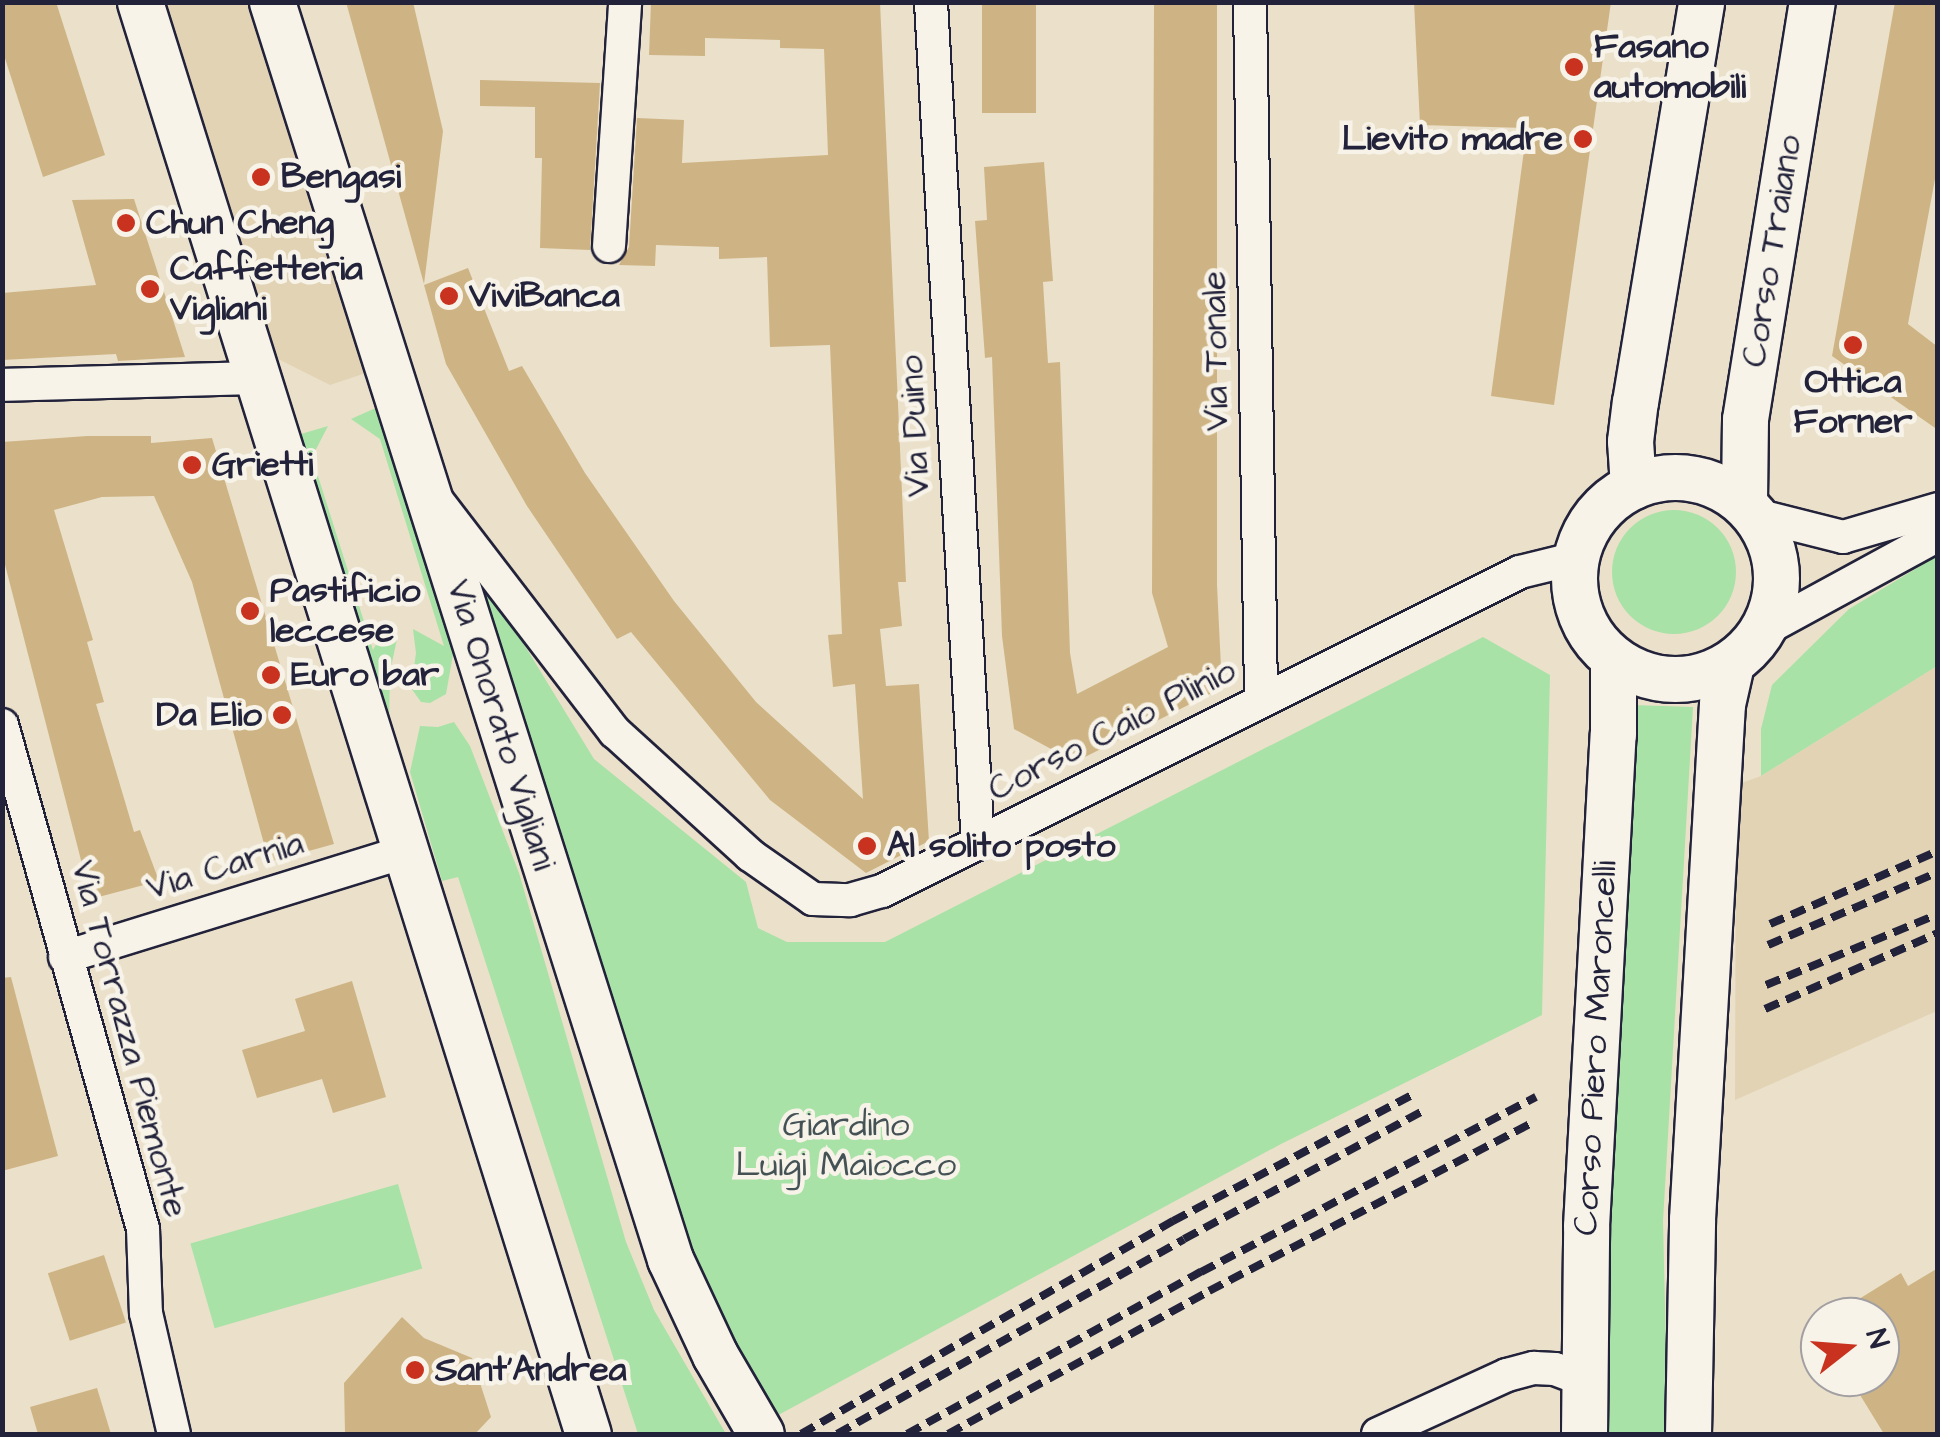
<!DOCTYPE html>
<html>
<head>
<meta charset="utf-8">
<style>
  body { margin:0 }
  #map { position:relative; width:1940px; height:1437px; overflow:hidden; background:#ebe0ca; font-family:"Architects Daughter",sans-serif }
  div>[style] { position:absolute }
  .built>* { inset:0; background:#e2d3b5 }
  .green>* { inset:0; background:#a8e2a6; transform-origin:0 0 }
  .round { border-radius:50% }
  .building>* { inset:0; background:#ceb484; transform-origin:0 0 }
  .roads { filter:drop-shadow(2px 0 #22223b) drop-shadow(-2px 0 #22223b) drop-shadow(0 2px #22223b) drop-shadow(0 -2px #22223b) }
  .minor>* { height:32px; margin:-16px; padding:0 16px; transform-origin:16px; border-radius:16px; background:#f7f3e8 }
  .secondary>* { height:45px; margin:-22.5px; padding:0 22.5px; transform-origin:22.5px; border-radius:22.5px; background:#f7f3e8 }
  .secondary>.ring { margin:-22.5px; padding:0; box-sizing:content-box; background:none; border:45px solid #f7f3e8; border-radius:50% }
  .rail>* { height:8px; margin-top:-4px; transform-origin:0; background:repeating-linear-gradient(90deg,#22223b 0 15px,transparent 0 23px) }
  .dots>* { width:28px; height:28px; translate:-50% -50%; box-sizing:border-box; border:5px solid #f7f3e8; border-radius:50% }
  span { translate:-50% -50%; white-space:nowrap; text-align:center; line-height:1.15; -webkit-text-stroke:9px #f7f3e8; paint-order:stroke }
  .poi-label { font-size:35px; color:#22223b; font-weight:700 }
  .left { translate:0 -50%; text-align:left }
  .right { translate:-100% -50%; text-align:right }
  .street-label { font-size:35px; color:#22223b }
  .park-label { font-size:35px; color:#445256 }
  .frame { position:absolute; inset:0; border:5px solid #22223b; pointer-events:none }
  .north { position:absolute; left:1800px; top:1297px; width:100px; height:100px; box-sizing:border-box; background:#f7f3e8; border:2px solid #a29fa3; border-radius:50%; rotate:73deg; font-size:28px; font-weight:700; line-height:40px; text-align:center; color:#22223b }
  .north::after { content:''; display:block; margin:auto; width:35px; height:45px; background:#c8321e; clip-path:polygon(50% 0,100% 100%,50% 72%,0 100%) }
</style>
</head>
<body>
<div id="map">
  <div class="built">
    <i style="clip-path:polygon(157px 3px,256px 3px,375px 370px,330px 385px,264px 352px)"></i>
    <i style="clip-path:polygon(1937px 666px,1937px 1011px,1735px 1100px,1736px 785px,1761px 776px)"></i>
  </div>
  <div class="green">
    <i style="clip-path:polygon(387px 403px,454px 649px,446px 694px,430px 703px,421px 702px,411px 688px,416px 653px,413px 629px,444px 646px,380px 439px,351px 419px)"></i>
    <i style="clip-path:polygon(328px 426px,312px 457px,373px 650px,389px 620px,397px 639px,390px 672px,389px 723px,291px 437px)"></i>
    <i style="clip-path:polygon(429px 489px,594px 759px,746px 882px,758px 928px,787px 942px,885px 942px,1483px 637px,1550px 675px,1542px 1015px,1281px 1144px,756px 1427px,715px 1355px)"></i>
    <i class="round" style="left:1612px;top:510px;width:124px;height:124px"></i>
    <i style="clip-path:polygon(1937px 556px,1937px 666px,1761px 776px,1761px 729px,1772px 685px,1849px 609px)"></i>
    <i style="clip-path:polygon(1632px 705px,1693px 707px,1663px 1221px,1668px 1434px,1606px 1434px,1604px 1368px)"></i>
    <i style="clip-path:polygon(454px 722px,470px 746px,519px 873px,626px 1242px,654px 1310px,726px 1434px,638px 1434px,458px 877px,442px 881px,410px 772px,420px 726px,438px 727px)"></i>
    <i style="left:398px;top:1184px;width:88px;height:216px;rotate:74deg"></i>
  </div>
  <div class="building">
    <i style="clip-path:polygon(2px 2px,56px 2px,105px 155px,43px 177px,2px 49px)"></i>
    <i style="clip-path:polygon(346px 2px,413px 2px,443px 131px,424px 284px)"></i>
    <i style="clip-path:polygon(651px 2px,880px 2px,906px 582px,898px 582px,902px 626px,880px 629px,886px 686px,919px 684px,929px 841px,866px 873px,770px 800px,631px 632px,617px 639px,527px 506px,446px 364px,424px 285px,468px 268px,509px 371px,522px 366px,585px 473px,674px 601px,756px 702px,863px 799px,855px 684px,833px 687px,828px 635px,842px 634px,830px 345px,770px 347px,767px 257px,719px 259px,719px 247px,656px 245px,655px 266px,619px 265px,629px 247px,637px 118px,684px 120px,682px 163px,828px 155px,824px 49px,780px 48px,780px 40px,705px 38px,705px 56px,649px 55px)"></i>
    <i style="left:982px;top:2px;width:54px;height:111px"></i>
    <i style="clip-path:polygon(1154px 2px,1217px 2px,1217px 585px,1222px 688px,1075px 762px,1014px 729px,1002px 636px,992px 357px,985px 358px,975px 221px,987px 220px,984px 167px,1044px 162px,1053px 281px,1043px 282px,1048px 363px,1060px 362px,1070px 653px,1077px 694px,1168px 647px,1152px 593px)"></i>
    <i style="clip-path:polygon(1414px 2px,1611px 2px,1554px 405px,1491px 396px,1527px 128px,1420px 125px)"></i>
    <i style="clip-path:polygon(1895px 2px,1938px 2px,1938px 163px,1908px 324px,1938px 347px,1938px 430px,1832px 356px)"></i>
    <i style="clip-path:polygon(480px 80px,600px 83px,590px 250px,540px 248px,542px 158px,535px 158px,535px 107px,480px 106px)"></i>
    <i style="clip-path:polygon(134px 199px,185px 357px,118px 361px,116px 354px,2px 360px,2px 293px,96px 285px,72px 200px)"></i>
    <i style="clip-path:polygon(87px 436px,151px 436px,151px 443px,212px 438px,334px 844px,269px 862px,192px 582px,154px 496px,102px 497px,54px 510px,93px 640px,87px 642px,104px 702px,96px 704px,134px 832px,140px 830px,159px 881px,91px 899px,2px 553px,2px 442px)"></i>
    <i style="clip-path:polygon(11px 977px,58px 1156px,2px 1171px,2px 978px)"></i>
    <i style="clip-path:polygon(352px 981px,386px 1097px,333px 1113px,322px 1079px,257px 1098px,242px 1050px,305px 1031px,295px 999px)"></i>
    <i style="left:104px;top:1255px;width:71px;height:59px;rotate:72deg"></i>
    <i style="clip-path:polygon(1938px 1268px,1938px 1434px,1884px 1434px,1849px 1377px,1880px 1377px,1880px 1317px,1830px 1317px,1901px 1273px,1908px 1286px)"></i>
    <i style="clip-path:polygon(402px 1317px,424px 1338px,472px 1358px,491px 1417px,475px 1434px,345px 1434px,344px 1383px)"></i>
    <i style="clip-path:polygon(97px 1388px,111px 1434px,38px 1434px,30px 1407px)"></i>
  </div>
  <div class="roads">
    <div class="minor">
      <i style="left:931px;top:2px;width:843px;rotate:86.81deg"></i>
      <i style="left:1250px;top:2px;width:696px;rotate:89.09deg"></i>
      <i style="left:609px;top:246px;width:245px;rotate:-86.2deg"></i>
      <i style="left:2px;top:385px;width:256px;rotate:-1.6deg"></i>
      <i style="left:439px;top:503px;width:289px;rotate:52.5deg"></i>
      <i style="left:615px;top:732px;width:183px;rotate:42.3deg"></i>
      <i style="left:750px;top:855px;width:77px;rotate:34.9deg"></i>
      <i style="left:813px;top:899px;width:37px;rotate:2deg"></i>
      <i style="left:850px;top:900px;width:33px;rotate:-16deg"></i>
      <i style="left:882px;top:891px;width:713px;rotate:-26.57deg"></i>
      <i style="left:1520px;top:572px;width:59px;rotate:-13.8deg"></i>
      <i style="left:1756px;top:515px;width:90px;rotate:14.2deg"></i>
      <i style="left:1843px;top:537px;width:99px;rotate:-16.4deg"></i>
      <i style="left:1764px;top:630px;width:198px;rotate:-28.6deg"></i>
      <i style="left:2px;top:725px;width:523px;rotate:74.37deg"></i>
      <i style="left:143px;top:1229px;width:84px;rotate:88deg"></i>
      <i style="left:146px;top:1313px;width:124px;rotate:77deg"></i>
      <i style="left:65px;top:957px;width:359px;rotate:-17.2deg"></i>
      <i style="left:1378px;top:1434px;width:142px;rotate:-24.6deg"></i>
      <i style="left:1507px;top:1375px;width:28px;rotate:-15deg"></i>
      <i style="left:1534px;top:1368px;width:21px;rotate:3deg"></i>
      <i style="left:1555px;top:1369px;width:31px;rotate:21deg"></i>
    </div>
    <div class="secondary">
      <i style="left:140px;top:2px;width:1500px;rotate:72.63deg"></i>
      <i style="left:272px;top:2px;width:1319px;rotate:72.43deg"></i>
      <i style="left:670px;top:1259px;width:106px;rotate:64.9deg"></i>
      <i style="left:715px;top:1355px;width:91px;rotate:59.8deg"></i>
      <i class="ring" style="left:1574px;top:477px;width:157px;height:157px"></i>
      <i style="left:1633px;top:486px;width:45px;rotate:-93.8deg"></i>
      <i style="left:1630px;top:441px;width:39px;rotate:-83deg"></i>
      <i style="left:1635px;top:402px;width:405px;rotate:-80.6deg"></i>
      <i style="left:1744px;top:501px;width:82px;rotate:-89.3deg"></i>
      <i style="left:1745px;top:419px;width:422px;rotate:-80.9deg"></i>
      <i style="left:1584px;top:1434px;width:208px;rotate:-89.4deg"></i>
      <i style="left:1586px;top:1226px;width:493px;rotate:-86.9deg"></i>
      <i style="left:1613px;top:734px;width:73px;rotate:-90deg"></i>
      <i style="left:1688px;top:1434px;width:215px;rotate:-88.9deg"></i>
      <i style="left:1692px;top:1219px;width:516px;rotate:-86.67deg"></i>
      <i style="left:1722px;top:704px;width:41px;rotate:-77.3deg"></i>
    </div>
  </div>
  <div class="rail">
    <i style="left:1770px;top:924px;width:183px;rotate:-23.5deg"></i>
    <i style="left:1768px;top:945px;width:185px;rotate:-23.2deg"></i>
    <i style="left:1766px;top:985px;width:186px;rotate:-22.4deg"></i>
    <i style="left:1765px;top:1009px;width:189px;rotate:-23.7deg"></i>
    <i style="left:801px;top:1434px;width:429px;rotate:-29.8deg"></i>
    <i style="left:1173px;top:1221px;width:272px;rotate:-27.8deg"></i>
    <i style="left:837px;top:1434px;width:398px;rotate:-29.3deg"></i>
    <i style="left:1184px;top:1239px;width:271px;rotate:-28.2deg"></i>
    <i style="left:907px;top:1434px;width:336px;rotate:-28.9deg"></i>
    <i style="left:1201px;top:1272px;width:378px;rotate:-27.6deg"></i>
    <i style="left:948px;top:1434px;width:298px;rotate:-28.7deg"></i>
    <i style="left:1209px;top:1291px;width:365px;rotate:-27.5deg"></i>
  </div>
  <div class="dots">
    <i style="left:1574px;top:67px;background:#c8321e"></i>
    <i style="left:1583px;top:139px;background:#c8321e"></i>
    <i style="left:261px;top:177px;background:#c8321e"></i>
    <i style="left:126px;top:223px;background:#c8321e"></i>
    <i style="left:150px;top:289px;background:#c8321e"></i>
    <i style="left:449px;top:296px;background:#c8321e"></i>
    <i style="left:1853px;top:345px;background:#c8321e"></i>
    <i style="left:192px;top:465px;background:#c8321e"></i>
    <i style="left:250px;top:611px;background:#c8321e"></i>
    <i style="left:271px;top:675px;background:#c8321e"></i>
    <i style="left:282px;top:715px;background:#c8321e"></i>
    <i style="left:867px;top:846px;background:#c8321e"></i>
    <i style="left:415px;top:1370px;background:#c8321e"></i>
  </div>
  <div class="poi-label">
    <span class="left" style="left:1594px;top:67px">Fasano<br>automobili</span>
    <span class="right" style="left:1563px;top:139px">Lievito madre</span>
    <span class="left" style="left:281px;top:177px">Bengasi</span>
    <span class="left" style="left:146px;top:223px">Chun Cheng</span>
    <span class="left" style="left:170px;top:289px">Caffetteria<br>Vigliani</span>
    <span class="left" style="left:469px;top:296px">ViviBanca</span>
    <span style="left:1853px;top:402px">Ottica<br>Forner</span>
    <span class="left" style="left:212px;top:465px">Grietti</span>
    <span class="left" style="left:270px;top:611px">Pastificio<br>leccese</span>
    <span class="left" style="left:291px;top:675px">Euro bar</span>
    <span class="right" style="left:262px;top:715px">Da Elio</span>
    <span class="left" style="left:887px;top:846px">Al solito posto</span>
    <span class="left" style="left:435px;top:1370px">Sant'Andrea</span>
  </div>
  <div class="street-label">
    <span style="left:1772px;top:251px;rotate:-81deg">Corso Traiano</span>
    <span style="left:1216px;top:351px;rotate:-91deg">Via Tonale</span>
    <span style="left:915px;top:426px;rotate:-93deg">Via Duino</span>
    <span style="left:501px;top:725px;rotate:73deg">Via Onorato Vigliani</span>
    <span style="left:1112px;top:730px;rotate:-27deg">Corso Caio Plinio</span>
    <span style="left:225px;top:866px;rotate:-17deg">Via Carnia</span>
    <span style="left:129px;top:1039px;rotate:75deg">Via Torrazza Piemonte</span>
    <span style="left:1596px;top:1048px;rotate:-87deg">Corso Piero Maroncelli</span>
  </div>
  <div class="park-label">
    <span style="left:846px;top:1145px">Giardino<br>Luigi Maiocco</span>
  </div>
  <div class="frame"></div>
  <div class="north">N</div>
</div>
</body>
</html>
